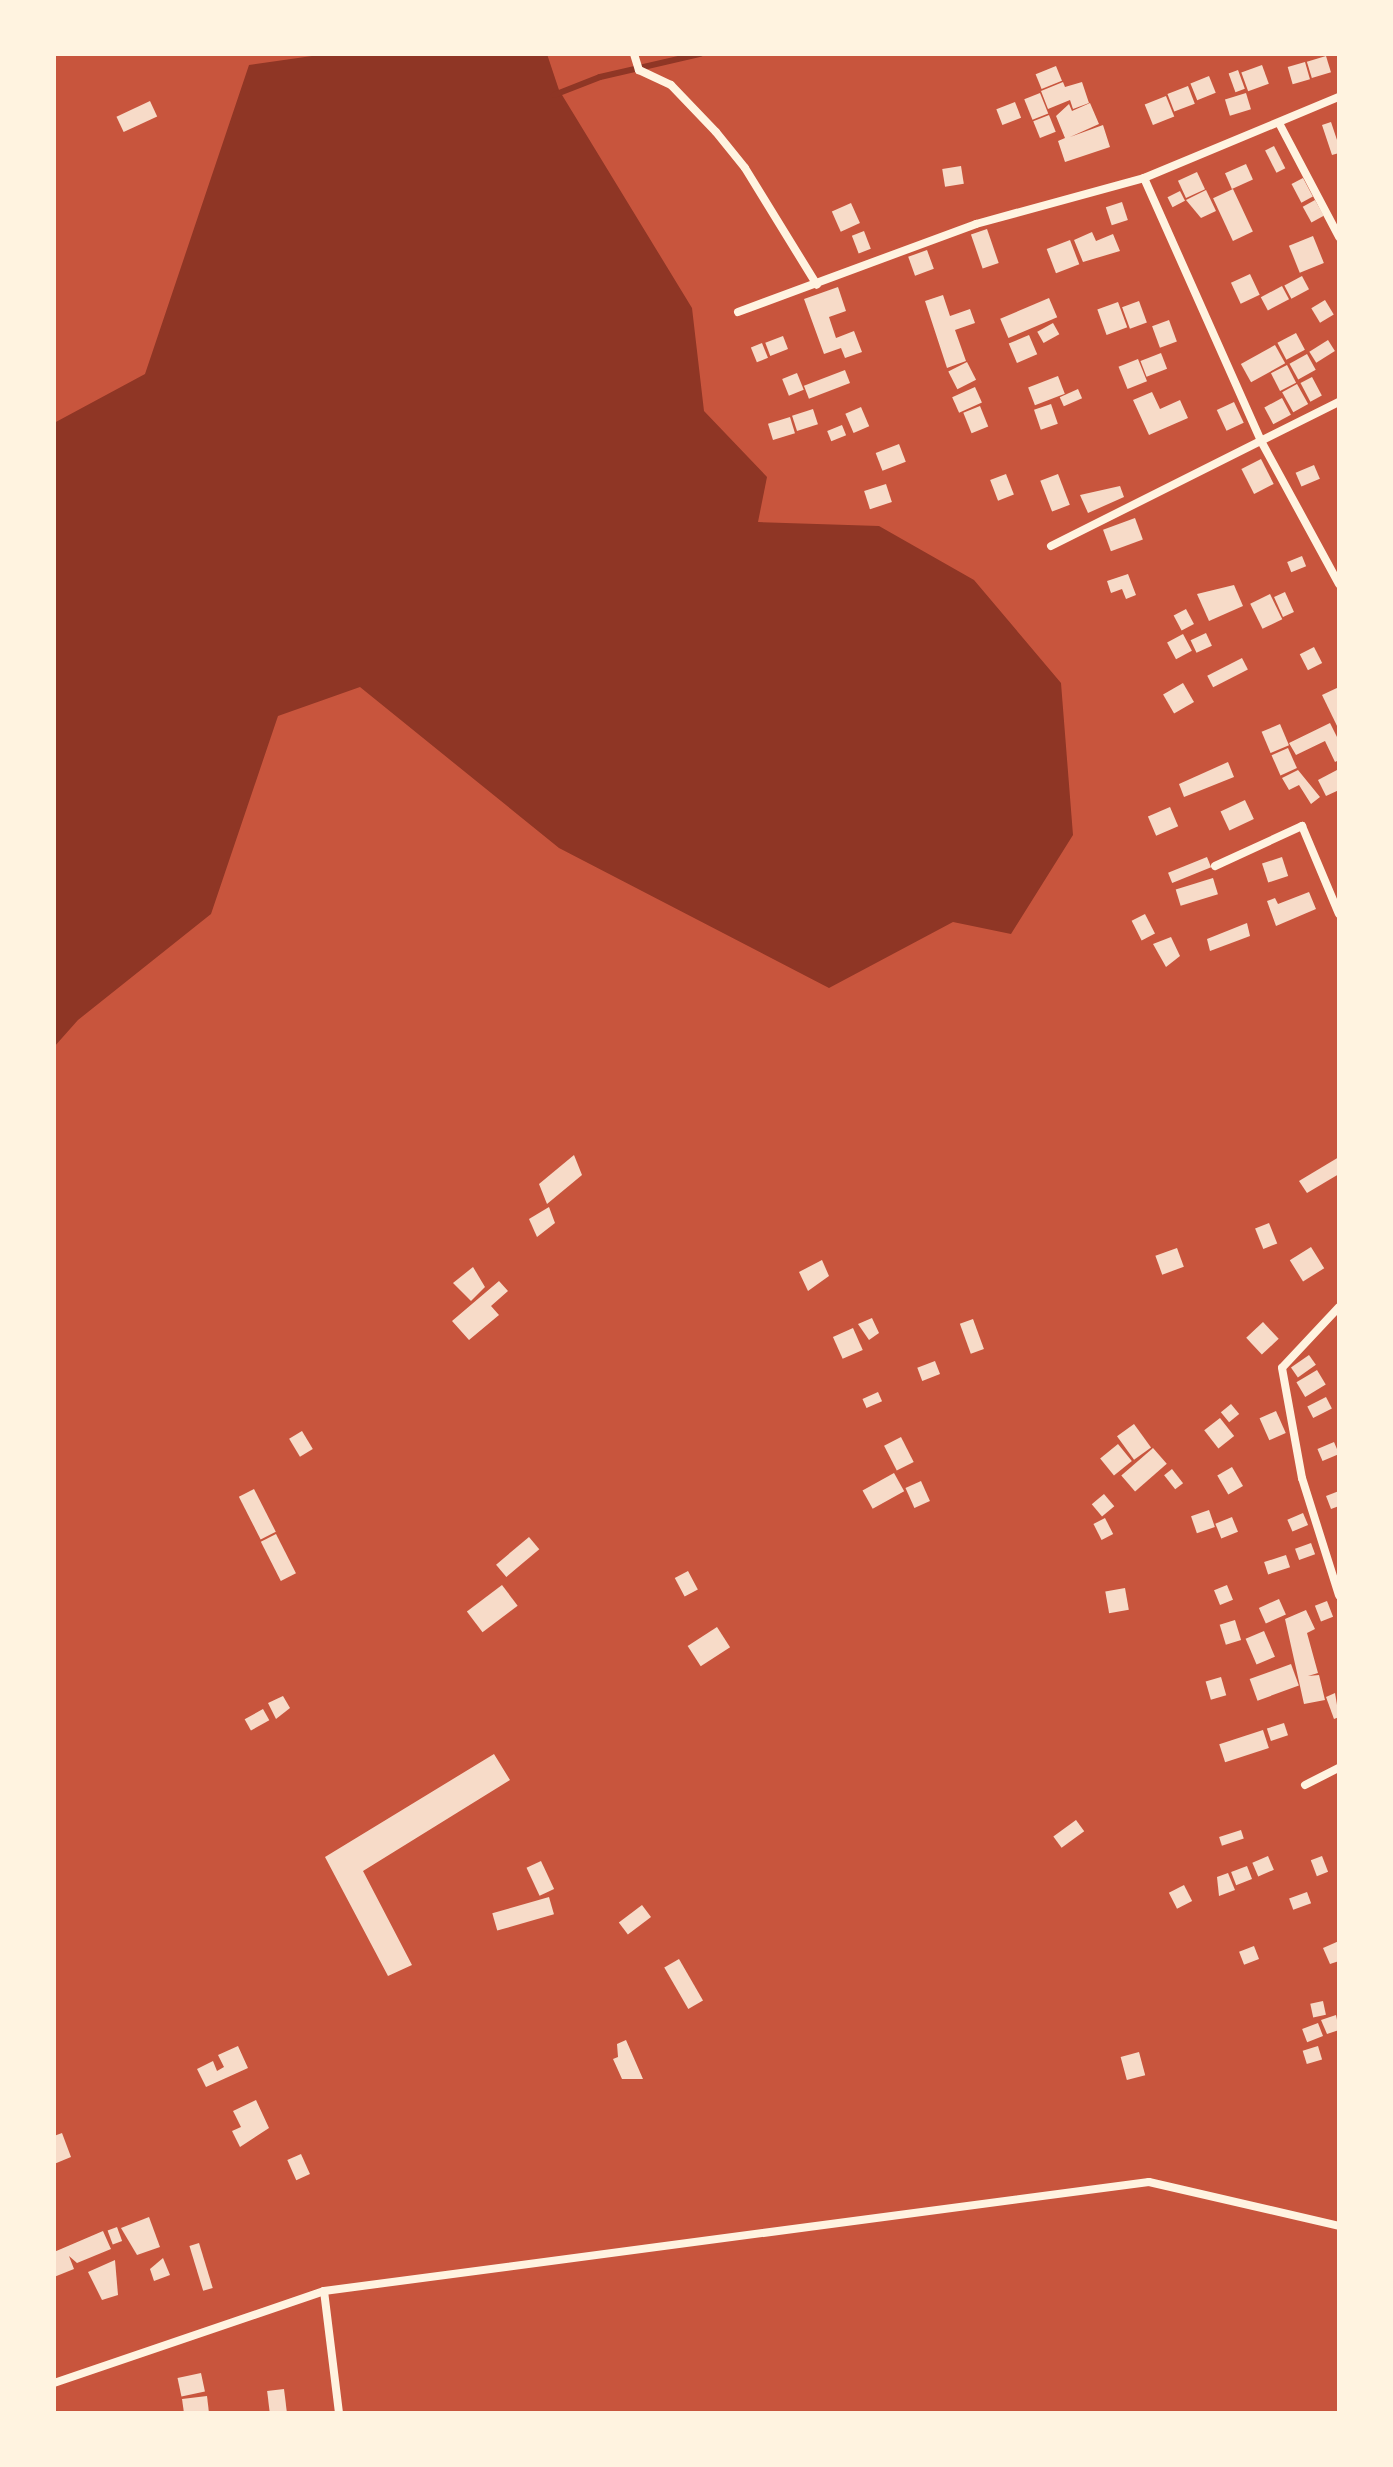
<!DOCTYPE html>
<html>
<head>
<meta charset="utf-8">
<style>
  body { margin:0 }
  #map { position:relative; width:1393px; height:2467px; overflow:hidden; background:#c8553d; font-family:Roboto,sans-serif }
  div>[style] { position:absolute }
  .water>* { inset:0; background:#8f3625 }
  .stream>* { height:6px; margin:-3px; padding:0 3px; transform-origin:3px; border-radius:3px; background:#8f3625 }
  .building>* { inset:0; background:#f7dbc8; transform-origin:0 0 }
  .minor>* { height:8px; margin:-4px; padding:0 4px; transform-origin:4px; border-radius:4px; background:#fff3e0 }
  span { translate:-50% -50%; white-space:nowrap; text-align:center; line-height:1.15; -webkit-text-stroke:8px #fff3e0; paint-order:stroke }
  .frame { position:absolute; inset:0; border:56px solid #fff3e0; pointer-events:none }
</style>
</head>
<body>
<div id="map">
  <div class="water">
    <i style="clip-path:polygon(326px 54px,547px 54px,559px 90px,692px 308px,704px 411px,767px 477px,758px 522px,879px 526px,974px 580px,1061px 683px,1073px 835px,1011px 934px,953px 922px,829px 988px,559px 848px,360px 687px,278px 716px,211px 914px,78px 1020px,54px 1047px,54px 423px,145px 374px,249px 65px)"></i>
  </div>
  <div class="stream">
    <i style="left:554px;top:95px;width:49px;rotate:-21.4deg"></i>
    <i style="left:600px;top:77px;width:103px;rotate:-13deg"></i>
  </div>
  <div class="building">
    <i style="left:1326px;top:56px;width:17px;height:20px;rotate:73deg"></i>
    <i style="left:1305px;top:62px;width:18px;height:18px;rotate:74deg"></i>
    <i style="left:1262px;top:65px;width:20px;height:22px;rotate:70deg"></i>
    <i style="left:1056px;top:66px;width:16px;height:22px;rotate:68deg"></i>
    <i style="left:1238px;top:70px;width:20px;height:10px;rotate:70deg"></i>
    <i style="left:1209px;top:76px;width:18px;height:20px;rotate:68deg"></i>
    <i style="clip-path:polygon(1063px 82px,1065px 87px,1082px 82px,1089px 103px,1073px 109px,1070px 100px,1048px 109px,1041px 91px)"></i>
    <i style="left:1188px;top:86px;width:19px;height:22px;rotate:69deg"></i>
    <i style="left:1040px;top:93px;width:22px;height:17px;rotate:68deg"></i>
    <i style="left:1246px;top:93px;width:17px;height:22px;rotate:73deg"></i>
    <i style="left:1166px;top:96px;width:22px;height:23px;rotate:68deg"></i>
    <i style="left:150px;top:101px;width:17px;height:37px;rotate:65deg"></i>
    <i style="left:1015px;top:102px;width:17px;height:20px;rotate:69deg"></i>
    <i style="clip-path:polygon(1090px 103px,1099px 124px,1070px 137px,1103px 125px,1110px 147px,1065px 162px,1058px 141px,1065px 138px,1056px 116px,1069px 104px,1072px 111px)"></i>
    <i style="left:1049px;top:115px;width:18px;height:17px;rotate:68deg"></i>
    <i style="clip-path:polygon(1331px 122px,1339px 146px,1339px 153px,1332px 155px,1322px 125px)"></i>
    <i style="left:1274px;top:146px;width:25px;height:10px;rotate:63deg"></i>
    <i style="left:1246px;top:164px;width:17px;height:23px;rotate:66deg"></i>
    <i style="left:961px;top:166px;width:18px;height:19px;rotate:81deg"></i>
    <i style="left:1197px;top:172px;width:19px;height:21px;rotate:65deg"></i>
    <i style="left:1303px;top:178px;width:21px;height:13px;rotate:62deg"></i>
    <i style="left:1233px;top:189px;width:47px;height:22px;rotate:65deg"></i>
    <i style="clip-path:polygon(1206px 190px,1216px 211px,1201px 218px,1186px 200px)"></i>
    <i style="left:1180px;top:191px;width:11px;height:14px;rotate:63deg"></i>
    <i style="left:1315px;top:200px;width:18px;height:14px;rotate:61deg"></i>
    <i style="left:1122px;top:202px;width:19px;height:17px;rotate:72deg"></i>
    <i style="left:851px;top:203px;width:22px;height:21px;rotate:66deg"></i>
    <i style="left:987px;top:229px;width:36px;height:17px;rotate:71deg"></i>
    <i style="left:864px;top:231px;width:19px;height:13px;rotate:69deg"></i>
    <i style="clip-path:polygon(1092px 232px,1096px 241px,1113px 234px,1120px 251px,1083px 262px,1074px 240px)"></i>
    <i style="left:1313px;top:236px;width:29px;height:26px;rotate:68deg"></i>
    <i style="left:1070px;top:240px;width:26px;height:25px;rotate:69deg"></i>
    <i style="left:927px;top:250px;width:20px;height:20px;rotate:70deg"></i>
    <i style="left:1250px;top:274px;width:23px;height:21px;rotate:65deg"></i>
    <i style="left:1302px;top:276px;width:15px;height:20px;rotate:62deg"></i>
    <i style="left:1282px;top:286px;width:15px;height:24px;rotate:62deg"></i>
    <i style="clip-path:polygon(838px 287px,846px 311px,829px 317px,836px 338px,854px 331px,862px 352px,845px 358px,841px 348px,824px 354px,804px 299px)"></i>
    <i style="clip-path:polygon(943px 295px,950px 316px,970px 309px,975px 323px,955px 330px,966px 361px,947px 368px,925px 301px)"></i>
    <i style="left:1049px;top:298px;width:21px;height:53px;rotate:67deg"></i>
    <i style="left:1325px;top:300px;width:17px;height:16px;rotate:59deg"></i>
    <i style="left:1139px;top:301px;width:23px;height:18px;rotate:70deg"></i>
    <i style="left:1118px;top:302px;width:27px;height:22px;rotate:70deg"></i>
    <i style="left:1169px;top:320px;width:23px;height:18px;rotate:70deg"></i>
    <i style="left:1053px;top:323px;width:13px;height:18px;rotate:61deg"></i>
    <i style="left:1296px;top:333px;width:19px;height:21px;rotate:62deg"></i>
    <i style="left:1029px;top:335px;width:21px;height:22px;rotate:67deg"></i>
    <i style="left:783px;top:336px;width:14px;height:19px;rotate:69deg"></i>
    <i style="left:1328px;top:340px;width:13px;height:22px;rotate:58deg"></i>
    <i style="left:762px;top:343px;width:16px;height:12px;rotate:68deg"></i>
    <i style="left:1275px;top:345px;width:21px;height:39px;rotate:61deg"></i>
    <i style="left:1161px;top:353px;width:17px;height:22px;rotate:69deg"></i>
    <i style="left:1307px;top:354px;width:18px;height:20px;rotate:61deg"></i>
    <i style="left:1138px;top:359px;width:24px;height:21px;rotate:68deg"></i>
    <i style="left:967px;top:362px;width:20px;height:21px;rotate:63deg"></i>
    <i style="left:1287px;top:365px;width:20px;height:18px;rotate:63deg"></i>
    <i style="left:845px;top:370px;width:14px;height:44px;rotate:69deg"></i>
    <i style="left:797px;top:373px;width:18px;height:16px;rotate:68deg"></i>
    <i style="left:1058px;top:376px;width:19px;height:32px;rotate:69deg"></i>
    <i style="left:1312px;top:377px;width:21px;height:13px;rotate:62deg"></i>
    <i style="left:1297px;top:384px;width:23px;height:17px;rotate:61deg"></i>
    <i style="left:975px;top:387px;width:17px;height:25px;rotate:66deg"></i>
    <i style="left:1078px;top:389px;width:10px;height:20px;rotate:66deg"></i>
    <i style="clip-path:polygon(1152px 392px,1160px 409px,1180px 400px,1188px 418px,1149px 435px,1133px 400px)"></i>
    <i style="left:1282px;top:398px;width:19px;height:20px;rotate:62deg"></i>
    <i style="left:1234px;top:402px;width:23px;height:19px;rotate:65deg"></i>
    <i style="left:1051px;top:404px;width:21px;height:18px;rotate:71deg"></i>
    <i style="left:980px;top:406px;width:22px;height:18px;rotate:68deg"></i>
    <i style="left:861px;top:407px;width:21px;height:17px;rotate:67deg"></i>
    <i style="left:813px;top:409px;width:16px;height:22px;rotate:72deg"></i>
    <i style="left:790px;top:417px;width:17px;height:23px;rotate:73deg"></i>
    <i style="left:842px;top:425px;width:11px;height:16px;rotate:68deg"></i>
    <i style="left:899px;top:444px;width:19px;height:25px;rotate:69deg"></i>
    <i style="left:1261px;top:459px;width:28px;height:22px;rotate:63deg"></i>
    <i style="left:1314px;top:465px;width:15px;height:20px;rotate:67deg"></i>
    <i style="left:1006px;top:474px;width:22px;height:17px;rotate:69deg"></i>
    <i style="left:1058px;top:474px;width:33px;height:19px;rotate:69deg"></i>
    <i style="left:886px;top:484px;width:19px;height:23px;rotate:72deg"></i>
    <i style="clip-path:polygon(1120px 486px,1124px 497px,1088px 513px,1080px 495px)"></i>
    <i style="left:1135px;top:518px;width:23px;height:34px;rotate:70deg"></i>
    <i style="left:1302px;top:556px;width:11px;height:16px;rotate:68deg"></i>
    <i style="clip-path:polygon(1128px 574px,1136px 595px,1126px 599px,1122px 589px,1111px 593px,1107px 581px)"></i>
    <i style="clip-path:polygon(1234px 585px,1243px 606px,1209px 621px,1197px 594px)"></i>
    <i style="left:1285px;top:592px;width:22px;height:12px;rotate:66deg"></i>
    <i style="left:1270px;top:594px;width:28px;height:22px;rotate:64deg"></i>
    <i style="left:1186px;top:609px;width:17px;height:14px;rotate:62deg"></i>
    <i style="left:1206px;top:633px;width:14px;height:17px;rotate:65deg"></i>
    <i style="left:1183px;top:634px;width:19px;height:18px;rotate:62deg"></i>
    <i style="left:1314px;top:647px;width:18px;height:16px;rotate:63deg"></i>
    <i style="left:1242px;top:658px;width:13px;height:39px;rotate:63deg"></i>
    <i style="left:1183px;top:683px;width:22px;height:23px;rotate:60deg"></i>
    <i style="clip-path:polygon(1339px 687px,1339px 730px,1322px 695px)"></i>
    <i style="clip-path:polygon(1330px 723px,1339px 741px,1339px 760px,1335px 762px,1325px 741px,1296px 755px,1289px 743px)"></i>
    <i style="left:1280px;top:724px;width:23px;height:20px;rotate:67deg"></i>
    <i style="left:1288px;top:748px;width:22px;height:18px;rotate:66deg"></i>
    <i style="clip-path:polygon(1228px 762px,1234px 777px,1184px 797px,1179px 784px)"></i>
    <i style="clip-path:polygon(1298px 770px,1320px 797px,1311px 804px,1299px 785px,1289px 790px,1282px 778px)"></i>
    <i style="clip-path:polygon(1337px 770px,1339px 790px,1326px 796px,1318px 780px)"></i>
    <i style="left:1245px;top:800px;width:21px;height:27px;rotate:65deg"></i>
    <i style="left:1170px;top:807px;width:21px;height:24px;rotate:67deg"></i>
    <i style="left:1207px;top:857px;width:11px;height:42px;rotate:68deg"></i>
    <i style="left:1282px;top:857px;width:20px;height:21px;rotate:72deg"></i>
    <i style="left:1213px;top:878px;width:17px;height:39px;rotate:73deg"></i>
    <i style="clip-path:polygon(1309px 892px,1316px 909px,1276px 926px,1267px 901px,1275px 898px,1278px 904px)"></i>
    <i style="left:1145px;top:914px;width:22px;height:15px;rotate:63deg"></i>
    <i style="clip-path:polygon(1247px 923px,1250px 936px,1210px 951px,1207px 939px)"></i>
    <i style="clip-path:polygon(1171px 937px,1180px 956px,1166px 967px,1153px 944px)"></i>
    <i style="clip-path:polygon(574px 1155px,582px 1175px,547px 1204px,539px 1184px)"></i>
    <i style="clip-path:polygon(1339px 1157px,1339px 1174px,1307px 1193px,1299px 1181px)"></i>
    <i style="clip-path:polygon(549px 1207px,555px 1223px,537px 1237px,529px 1219px)"></i>
    <i style="left:1269px;top:1223px;width:22px;height:15px;rotate:68deg"></i>
    <i style="left:1311px;top:1247px;width:25px;height:25px;rotate:58deg"></i>
    <i style="left:1177px;top:1248px;width:20px;height:23px;rotate:70deg"></i>
    <i style="clip-path:polygon(822px 1260px,829px 1276px,808px 1291px,799px 1272px)"></i>
    <i style="clip-path:polygon(473px 1267px,485px 1287px,471px 1301px,453px 1283px)"></i>
    <i style="clip-path:polygon(499px 1281px,508px 1291px,491px 1306px,499px 1315px,469px 1340px,452px 1321px)"></i>
    <i style="clip-path:polygon(872px 1318px,879px 1333px,869px 1340px,858px 1324px)"></i>
    <i style="left:973px;top:1319px;width:32px;height:14px;rotate:70deg"></i>
    <i style="left:1263px;top:1322px;width:23px;height:23px;rotate:47deg"></i>
    <i style="left:853px;top:1328px;width:24px;height:22px;rotate:66deg"></i>
    <i style="left:1309px;top:1355px;width:12px;height:22px;rotate:55deg"></i>
    <i style="left:935px;top:1361px;width:14px;height:19px;rotate:69deg"></i>
    <i style="left:1317px;top:1370px;width:17px;height:24px;rotate:59deg"></i>
    <i style="left:878px;top:1392px;width:10px;height:17px;rotate:66deg"></i>
    <i style="left:1326px;top:1397px;width:13px;height:21px;rotate:63deg"></i>
    <i style="left:1231px;top:1404px;width:13px;height:13px;rotate:51deg"></i>
    <i style="left:1276px;top:1411px;width:24px;height:18px;rotate:66deg"></i>
    <i style="left:1220px;top:1418px;width:23px;height:20px;rotate:52deg"></i>
    <i style="left:1134px;top:1424px;width:29px;height:21px;rotate:54deg"></i>
    <i style="left:302px;top:1431px;width:21px;height:15px;rotate:59deg"></i>
    <i style="left:901px;top:1437px;width:28px;height:19px;rotate:63deg"></i>
    <i style="left:1334px;top:1442px;width:13px;height:18px;rotate:67deg"></i>
    <i style="left:1118px;top:1444px;width:22px;height:23px;rotate:51deg"></i>
    <i style="left:1153px;top:1448px;width:21px;height:42px;rotate:49deg"></i>
    <i style="left:1232px;top:1467px;width:22px;height:17px;rotate:60deg"></i>
    <i style="left:1172px;top:1469px;width:18px;height:10px;rotate:52deg"></i>
    <i style="left:894px;top:1473px;width:21px;height:36px;rotate:61deg"></i>
    <i style="left:921px;top:1481px;width:22px;height:17px;rotate:66deg"></i>
    <i style="left:254px;top:1489px;width:48px;height:17px;rotate:63deg"></i>
    <i style="clip-path:polygon(1339px 1491px,1339px 1506px,1331px 1509px,1326px 1496px)"></i>
    <i style="left:1104px;top:1494px;width:16px;height:16px;rotate:50deg"></i>
    <i style="left:1209px;top:1510px;width:18px;height:19px;rotate:71deg"></i>
    <i style="left:1303px;top:1513px;width:13px;height:17px;rotate:67deg"></i>
    <i style="left:1232px;top:1517px;width:16px;height:18px;rotate:68deg"></i>
    <i style="left:1105px;top:1518px;width:18px;height:13px;rotate:63deg"></i>
    <i style="left:276px;top:1534px;width:44px;height:17px;rotate:63deg"></i>
    <i style="left:529px;top:1537px;width:16px;height:43px;rotate:50deg"></i>
    <i style="left:1311px;top:1543px;width:12px;height:17px;rotate:70deg"></i>
    <i style="left:1286px;top:1555px;width:13px;height:23px;rotate:72deg"></i>
    <i style="left:688px;top:1571px;width:21px;height:15px;rotate:62deg"></i>
    <i style="left:502px;top:1585px;width:26px;height:44px;rotate:53deg"></i>
    <i style="left:1227px;top:1585px;width:16px;height:14px;rotate:68deg"></i>
    <i style="left:1125px;top:1588px;width:22px;height:20px;rotate:80deg"></i>
    <i style="left:1279px;top:1599px;width:17px;height:22px;rotate:66deg"></i>
    <i style="left:1327px;top:1601px;width:17px;height:13px;rotate:69deg"></i>
    <i style="clip-path:polygon(1306px 1610px,1315px 1629px,1307px 1633px,1318px 1673px,1308px 1676px,1319px 1675px,1325px 1700px,1304px 1704px,1285px 1619px)"></i>
    <i style="left:1235px;top:1620px;width:21px;height:16px;rotate:73deg"></i>
    <i style="left:717px;top:1627px;width:24px;height:35px;rotate:57deg"></i>
    <i style="left:1264px;top:1631px;width:28px;height:20px;rotate:67deg"></i>
    <i style="left:1291px;top:1664px;width:23px;height:44px;rotate:70deg"></i>
    <i style="left:1221px;top:1677px;width:19px;height:16px;rotate:74deg"></i>
    <i style="clip-path:polygon(1335px 1693px,1339px 1717px,1334px 1719px,1326px 1697px)"></i>
    <i style="clip-path:polygon(283px 1696px,290px 1708px,276px 1719px,268px 1703px)"></i>
    <i style="left:263px;top:1709px;width:13px;height:21px;rotate:61deg"></i>
    <i style="left:1284px;top:1723px;width:13px;height:18px;rotate:72deg"></i>
    <i style="left:1263px;top:1730px;width:19px;height:46px;rotate:72deg"></i>
    <i style="clip-path:polygon(494px 1754px,510px 1780px,363px 1871px,412px 1965px,388px 1976px,325px 1857px)"></i>
    <i style="left:1076px;top:1820px;width:14px;height:28px;rotate:54deg"></i>
    <i style="left:1241px;top:1830px;width:9px;height:23px;rotate:72deg"></i>
    <i style="left:1268px;top:1856px;width:15px;height:17px;rotate:67deg"></i>
    <i style="left:1322px;top:1856px;width:17px;height:12px;rotate:69deg"></i>
    <i style="left:541px;top:1861px;width:31px;height:16px;rotate:65deg"></i>
    <i style="left:1247px;top:1866px;width:14px;height:17px;rotate:69deg"></i>
    <i style="clip-path:polygon(1228px 1873px,1235px 1890px,1219px 1896px,1217px 1877px)"></i>
    <i style="left:1184px;top:1885px;width:18px;height:17px;rotate:63deg"></i>
    <i style="left:1307px;top:1892px;width:12px;height:19px;rotate:70deg"></i>
    <i style="left:549px;top:1897px;width:18px;height:59px;rotate:74deg"></i>
    <i style="left:642px;top:1905px;width:15px;height:29px;rotate:53deg"></i>
    <i style="clip-path:polygon(1339px 1941px,1339px 1961px,1330px 1964px,1323px 1948px)"></i>
    <i style="left:1254px;top:1946px;width:14px;height:16px;rotate:69deg"></i>
    <i style="left:679px;top:1959px;width:48px;height:17px;rotate:60deg"></i>
    <i style="left:1323px;top:2001px;width:14px;height:13px;rotate:78deg"></i>
    <i style="clip-path:polygon(1336px 2015px,1339px 2030px,1327px 2034px,1321px 2020px)"></i>
    <i style="left:1318px;top:2023px;width:14px;height:17px;rotate:69deg"></i>
    <i style="clip-path:polygon(626px 2040px,643px 2079px,622px 2079px,613px 2059px,618px 2057px,617px 2044px)"></i>
    <i style="clip-path:polygon(238px 2046px,248px 2068px,206px 2087px,197px 2069px,213px 2061px,217px 2071px,224px 2067px,218px 2055px)"></i>
    <i style="left:1318px;top:2046px;width:14px;height:16px;rotate:73deg"></i>
    <i style="left:1139px;top:2052px;width:24px;height:19px;rotate:75deg"></i>
    <i style="clip-path:polygon(256px 2100px,269px 2128px,240px 2147px,232px 2131px,241px 2127px,233px 2111px)"></i>
    <i style="clip-path:polygon(62px 2133px,71px 2157px,54px 2164px,54px 2136px)"></i>
    <i style="left:301px;top:2154px;width:22px;height:15px;rotate:66deg"></i>
    <i style="clip-path:polygon(149px 2217px,160px 2247px,137px 2255px,121px 2228px)"></i>
    <i style="left:117px;top:2227px;width:15px;height:10px;rotate:70deg"></i>
    <i style="clip-path:polygon(103px 2231px,111px 2249px,77px 2263px,69px 2256px,74px 2269px,54px 2277px,54px 2252px)"></i>
    <i style="left:199px;top:2243px;width:47px;height:10px;rotate:73deg"></i>
    <i style="clip-path:polygon(163px 2258px,170px 2275px,154px 2281px,150px 2269px)"></i>
    <i style="clip-path:polygon(115px 2260px,118px 2295px,102px 2300px,88px 2272px)"></i>
    <i style="left:201px;top:2373px;width:19px;height:24px;rotate:78deg"></i>
    <i style="left:284px;top:2389px;width:24px;height:17px;rotate:83deg"></i>
    <i style="clip-path:polygon(207px 2396px,209px 2413px,184px 2413px,182px 2399px)"></i>
  </div>
  <div class="minor">
    <i style="left:634px;top:54px;width:17px;rotate:73deg"></i>
    <i style="left:639px;top:70px;width:35px;rotate:25deg"></i>
    <i style="left:671px;top:85px;width:65px;rotate:46.2deg"></i>
    <i style="left:716px;top:132px;width:46px;rotate:51.1deg"></i>
    <i style="left:745px;top:168px;width:137px;rotate:58.4deg"></i>
    <i style="left:1279px;top:123px;width:129px;rotate:62.2deg"></i>
    <i style="left:1144px;top:178px;width:288px;rotate:66deg"></i>
    <i style="left:1261px;top:441px;width:163px;rotate:61.4deg"></i>
    <i style="left:738px;top:312px;width:254px;rotate:-20.3deg"></i>
    <i style="left:976px;top:224px;width:174px;rotate:-15.3deg"></i>
    <i style="left:1144px;top:178px;width:211px;rotate:-22.6deg"></i>
    <i style="left:1051px;top:546px;width:322px;rotate:-26.6deg"></i>
    <i style="left:1215px;top:866px;width:96px;rotate:-24.7deg"></i>
    <i style="left:1302px;top:826px;width:95px;rotate:67.2deg"></i>
    <i style="left:1339px;top:1307px;width:83px;rotate:133.1deg"></i>
    <i style="left:1282px;top:1368px;width:112px;rotate:79.7deg"></i>
    <i style="left:1302px;top:1478px;width:123px;rotate:72.5deg"></i>
    <i style="left:1305px;top:1785px;width:38px;rotate:-27deg"></i>
    <i style="left:54px;top:2383px;width:285px;rotate:-18.8deg"></i>
    <i style="left:339px;top:2413px;width:123px;rotate:-97deg"></i>
    <i style="left:324px;top:2291px;width:832px;rotate:-7.53deg"></i>
    <i style="left:1149px;top:2182px;width:195px;rotate:13deg"></i>
  </div>
  <div class="frame"></div>
</div>
</body>
</html>
